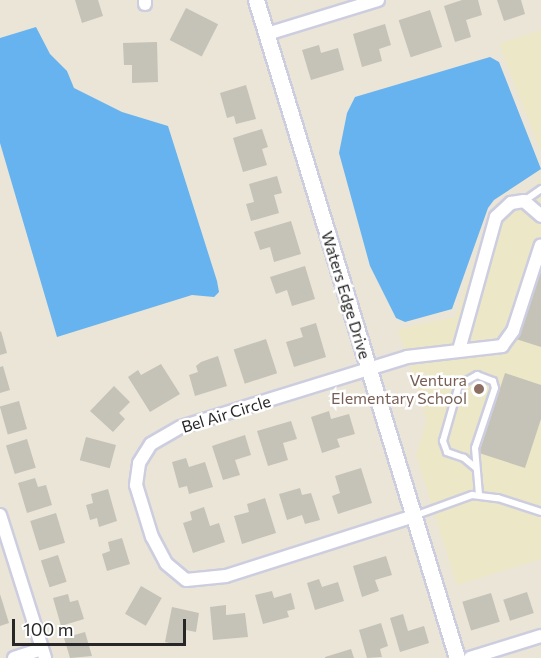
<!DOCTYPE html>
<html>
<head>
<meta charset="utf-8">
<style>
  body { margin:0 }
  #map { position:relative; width:541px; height:658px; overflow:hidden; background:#eae5d7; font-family:Commissioner,sans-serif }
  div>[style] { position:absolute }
  .education>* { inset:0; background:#ece7c6 }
  .water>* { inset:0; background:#67b3ef }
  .building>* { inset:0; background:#c5c2b7; transform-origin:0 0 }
  .roads { filter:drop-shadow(2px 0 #cdcde0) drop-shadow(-2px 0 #cdcde0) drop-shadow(0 2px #cdcde0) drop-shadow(0 -2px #cdcde0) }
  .service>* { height:6px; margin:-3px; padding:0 3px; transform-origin:3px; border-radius:3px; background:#fff }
  .minor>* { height:12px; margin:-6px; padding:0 6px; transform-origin:6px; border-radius:6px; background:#fff }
  .tertiary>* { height:15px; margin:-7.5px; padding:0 7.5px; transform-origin:7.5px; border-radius:7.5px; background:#fff }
  .dots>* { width:16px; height:16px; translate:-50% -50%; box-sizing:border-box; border:3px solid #fff; border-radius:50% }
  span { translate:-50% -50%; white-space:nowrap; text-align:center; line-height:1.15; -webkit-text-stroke:5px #fff; paint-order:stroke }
  .street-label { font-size:16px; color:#272727 }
  .education-label { font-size:16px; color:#785e54 }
  .right { translate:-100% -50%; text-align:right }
  .scale { position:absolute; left:12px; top:619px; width:174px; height:27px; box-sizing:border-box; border:3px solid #272727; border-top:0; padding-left:8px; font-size:18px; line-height:21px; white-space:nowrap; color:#272727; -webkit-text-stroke:4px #fff; paint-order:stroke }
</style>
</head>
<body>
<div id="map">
  <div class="education">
    <i style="clip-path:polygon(541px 30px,541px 152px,499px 44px)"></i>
    <i style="clip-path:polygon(541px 178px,541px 559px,457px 585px,416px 455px,427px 421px,398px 329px,455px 317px,489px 217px,496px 205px,527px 194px)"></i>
  </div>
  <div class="water">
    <i style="clip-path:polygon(36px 27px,50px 54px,67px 71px,74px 88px,122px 112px,168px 126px,217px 281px,219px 292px,214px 297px,192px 295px,57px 337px,0 143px,0 38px)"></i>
    <i style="clip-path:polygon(490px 57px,499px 62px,541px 169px,494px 200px,488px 208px,452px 309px,405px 322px,396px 318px,370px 266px,339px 153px,347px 113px,355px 97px)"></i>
  </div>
  <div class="building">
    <i style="clip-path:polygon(75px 0,98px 0,103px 16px,82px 23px)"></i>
    <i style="clip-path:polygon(462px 0,478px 0,482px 15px,466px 20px,471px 37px,455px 42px,444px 6px)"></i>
    <i style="clip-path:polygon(497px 0,521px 0,525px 14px,504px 21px)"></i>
    <i style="left:186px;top:8px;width:36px;height:36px;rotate:27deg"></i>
    <i style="left:430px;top:10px;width:39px;height:33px;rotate:72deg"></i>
    <i style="clip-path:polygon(385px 24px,391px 45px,379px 49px,382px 61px,362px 67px,353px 34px)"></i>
    <i style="clip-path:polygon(157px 42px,158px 82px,132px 83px,132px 65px,124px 65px,123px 43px)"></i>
    <i style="clip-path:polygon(319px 45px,321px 53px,338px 48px,344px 70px,311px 80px,302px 50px)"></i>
    <i style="clip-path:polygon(246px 85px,256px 119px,236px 124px,234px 116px,227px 118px,220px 93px)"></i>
    <i style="clip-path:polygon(262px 129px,268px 147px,262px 149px,267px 165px,243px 172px,233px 138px)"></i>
    <i style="clip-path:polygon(277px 176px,282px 193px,274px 195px,279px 213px,251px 221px,246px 204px,254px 202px,249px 184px)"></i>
    <i style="clip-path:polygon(291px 221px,301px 254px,274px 262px,270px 247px,260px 250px,254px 232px)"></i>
    <i style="clip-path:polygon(541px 264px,541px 347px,516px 339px)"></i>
    <i style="clip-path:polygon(305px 266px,315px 299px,292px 306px,287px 290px,276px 294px,270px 277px)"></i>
    <i style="clip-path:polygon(316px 323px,326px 357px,294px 367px,286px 342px,303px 337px,300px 328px)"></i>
    <i style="clip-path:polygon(1px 331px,7px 353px,0 355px,0 332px)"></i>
    <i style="left:266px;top:339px;width:36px;height:34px;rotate:72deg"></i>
    <i style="clip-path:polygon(218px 356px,227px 386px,195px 396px,189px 375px,198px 372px,196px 366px,201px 362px)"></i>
    <i style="clip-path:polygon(161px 364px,180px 394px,150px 412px,128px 377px,138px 370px,141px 375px)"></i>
    <i style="clip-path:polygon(3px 366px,10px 390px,0 393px,0 367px)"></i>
    <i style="clip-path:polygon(505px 373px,541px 385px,541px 419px,525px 468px,479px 453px)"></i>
    <i style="clip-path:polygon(114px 386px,130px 402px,119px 413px,125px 419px,113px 432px,90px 411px)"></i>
    <i style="left:19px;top:401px;width:29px;height:20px;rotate:74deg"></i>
    <i style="clip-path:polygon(329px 411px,331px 419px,349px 414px,355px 434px,337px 439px,340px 447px,322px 453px,311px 417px)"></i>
    <i style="clip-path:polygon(291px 421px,297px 439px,283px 443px,288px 460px,268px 466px,257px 431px)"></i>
    <i style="clip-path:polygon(245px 435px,251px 455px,235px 460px,240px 475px,223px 480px,212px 446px)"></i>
    <i style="left:86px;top:437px;width:31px;height:24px;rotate:15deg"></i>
    <i style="left:27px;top:439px;width:30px;height:22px;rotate:73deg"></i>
    <i style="clip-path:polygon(186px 458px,189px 467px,205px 462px,213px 487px,189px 494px,187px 486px,179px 488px,172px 462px)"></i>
    <i style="clip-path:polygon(361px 468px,372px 503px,338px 514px,332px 496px,340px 493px,335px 476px)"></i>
    <i style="clip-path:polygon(35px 478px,38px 487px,46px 485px,52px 505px,27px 513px,18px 483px)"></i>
    <i style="clip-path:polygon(300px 488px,302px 495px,311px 493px,320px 520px,305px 524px,302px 515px,287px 520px,279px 494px)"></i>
    <i style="clip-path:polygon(108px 489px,117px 521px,99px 527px,97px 518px,90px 520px,86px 505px,93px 503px,91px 494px)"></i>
    <i style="clip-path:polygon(265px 498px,276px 533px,242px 544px,234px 516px,249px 512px,247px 504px)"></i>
    <i style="clip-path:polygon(204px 507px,210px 526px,219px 523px,225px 542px,193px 553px,183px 523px,192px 520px,190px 512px)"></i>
    <i style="left:56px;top:513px;width:31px;height:27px;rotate:73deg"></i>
    <i style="clip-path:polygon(122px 538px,130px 564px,107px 571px,102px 554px,110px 551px,108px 542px)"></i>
    <i style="left:58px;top:555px;width:28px;height:18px;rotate:72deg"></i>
    <i style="clip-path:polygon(386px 556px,392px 575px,375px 580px,379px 591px,362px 597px,353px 566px)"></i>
    <i style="clip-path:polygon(319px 579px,322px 587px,338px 582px,344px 601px,315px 610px,307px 583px)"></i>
    <i style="left:141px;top:586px;width:24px;height:32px;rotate:30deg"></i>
    <i style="clip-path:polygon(272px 591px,274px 598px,291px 593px,295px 609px,287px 611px,289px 617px,263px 624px,255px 595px)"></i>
    <i style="left:527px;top:592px;width:22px;height:25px;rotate:72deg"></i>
    <i style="left:491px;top:593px;width:30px;height:30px;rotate:73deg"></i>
    <i style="clip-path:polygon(0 594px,9px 623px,0 626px)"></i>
    <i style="clip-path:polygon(68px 594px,70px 602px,78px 600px,84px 619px,61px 626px,53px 598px)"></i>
    <i style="clip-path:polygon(226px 605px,226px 615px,245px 613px,248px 637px,213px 640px,210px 607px)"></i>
    <i style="clip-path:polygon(172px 607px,199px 613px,196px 632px,186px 630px,183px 646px,165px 642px)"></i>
    <i style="clip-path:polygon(403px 614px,408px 631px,424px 626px,429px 643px,400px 652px,390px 618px)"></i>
    <i style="clip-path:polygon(381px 623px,388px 646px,380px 649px,382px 657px,367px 658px,359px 630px)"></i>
    <i style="clip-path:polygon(85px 632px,92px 656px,70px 658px,64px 638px)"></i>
    <i style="clip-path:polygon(351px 649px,354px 658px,325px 658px,325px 657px)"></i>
  </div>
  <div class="roads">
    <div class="service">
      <i style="left:524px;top:201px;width:21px;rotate:-35deg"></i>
      <i style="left:476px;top:468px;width:16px;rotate:-140deg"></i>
      <i style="left:464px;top:458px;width:18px;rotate:-161deg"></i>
      <i style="left:447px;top:452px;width:12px;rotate:-110deg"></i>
      <i style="left:443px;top:441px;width:58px;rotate:-74.1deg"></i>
      <i style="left:459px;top:385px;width:21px;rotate:-29deg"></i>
      <i style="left:477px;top:375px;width:17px;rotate:21deg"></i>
      <i style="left:493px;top:381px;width:7px;rotate:74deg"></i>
      <i style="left:495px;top:388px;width:63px;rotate:108.4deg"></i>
      <i style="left:475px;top:448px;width:47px;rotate:85.1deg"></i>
      <i style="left:414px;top:516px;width:62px;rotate:-19.9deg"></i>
      <i style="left:472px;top:495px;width:26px;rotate:7deg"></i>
      <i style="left:498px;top:498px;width:45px;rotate:18deg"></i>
    </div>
    <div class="minor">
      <i style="left:145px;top:4px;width:4px;rotate:-90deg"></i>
      <i style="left:267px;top:34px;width:116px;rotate:-17deg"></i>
      <i style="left:459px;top:350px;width:138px;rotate:-74.5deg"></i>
      <i style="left:496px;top:217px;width:21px;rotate:-43deg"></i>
      <i style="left:511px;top:203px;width:13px;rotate:-9deg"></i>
      <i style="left:524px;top:201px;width:23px;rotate:41deg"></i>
      <i style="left:0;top:515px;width:150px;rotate:72.5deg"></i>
      <i style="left:414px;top:516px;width:197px;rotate:162.3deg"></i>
      <i style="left:226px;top:576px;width:40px;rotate:174.3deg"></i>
      <i style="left:186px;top:580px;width:26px;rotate:-140deg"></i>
      <i style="left:166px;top:563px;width:30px;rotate:-118deg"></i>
      <i style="left:152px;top:537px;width:54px;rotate:-107.1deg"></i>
      <i style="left:136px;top:485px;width:22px;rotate:-82deg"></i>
      <i style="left:139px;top:463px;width:22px;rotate:-58deg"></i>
      <i style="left:151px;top:444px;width:34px;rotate:-30deg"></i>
      <i style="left:181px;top:427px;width:237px;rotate:-17.2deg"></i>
      <i style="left:407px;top:357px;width:96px;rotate:-6.6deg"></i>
      <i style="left:502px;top:346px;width:19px;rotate:-54deg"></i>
      <i style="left:513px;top:331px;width:90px;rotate:-72deg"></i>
      <i style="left:14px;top:658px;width:29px;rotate:-18deg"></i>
      <i style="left:470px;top:658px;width:74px;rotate:-17.2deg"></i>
    </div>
    <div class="tertiary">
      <i style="left:256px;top:0;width:688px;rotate:73.01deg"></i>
    </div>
  </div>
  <div class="dots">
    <i style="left:479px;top:389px;background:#8d6e63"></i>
  </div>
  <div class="street-label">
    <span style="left:346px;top:295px;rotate:73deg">Waters Edge Drive</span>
    <span style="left:226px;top:414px;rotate:-17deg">Bel Air Circle</span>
  </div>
  <div class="education-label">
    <span class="right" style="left:467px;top:389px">Ventura<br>Elementary School</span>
  </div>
  <div class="scale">100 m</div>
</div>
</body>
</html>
